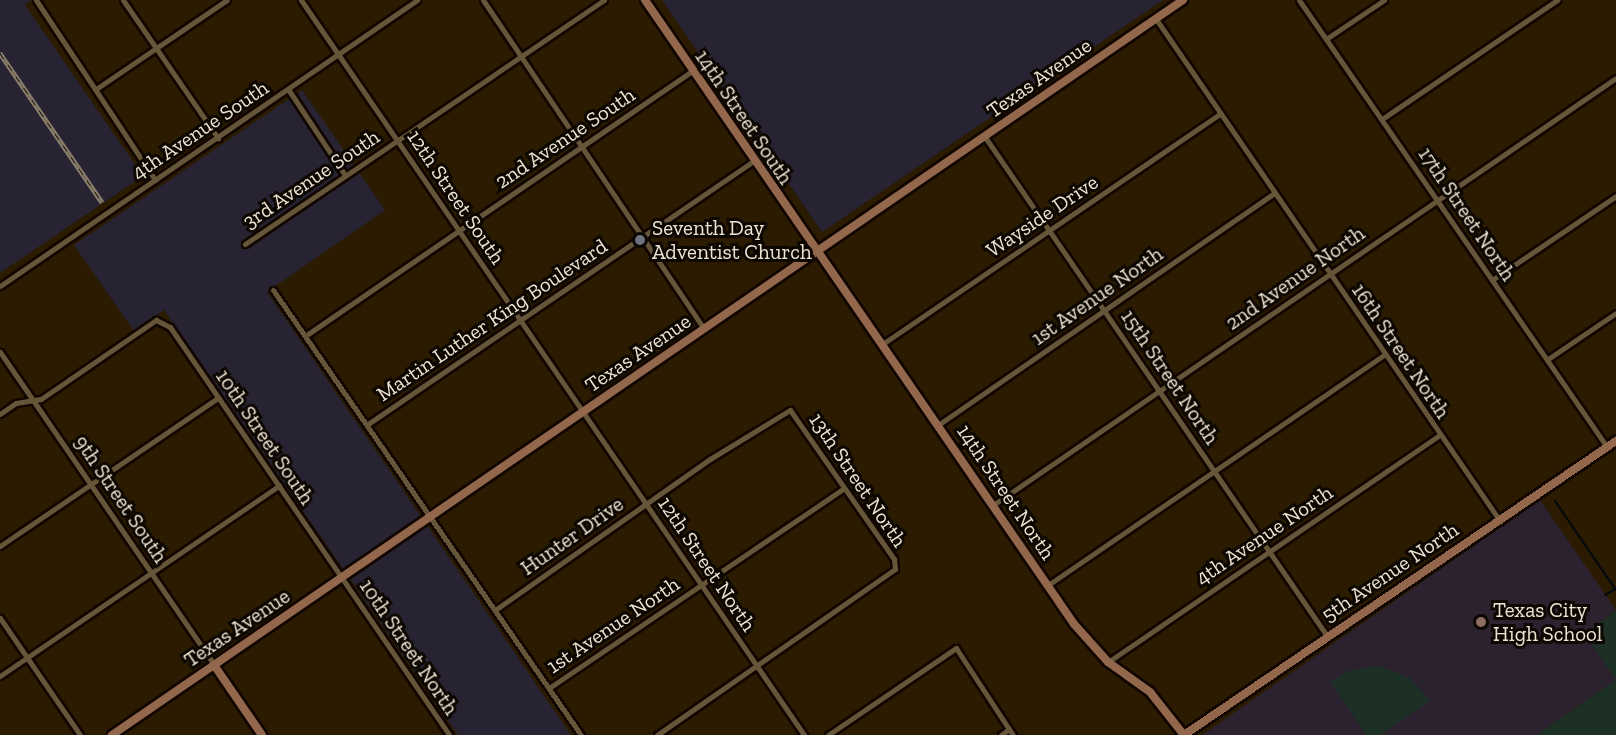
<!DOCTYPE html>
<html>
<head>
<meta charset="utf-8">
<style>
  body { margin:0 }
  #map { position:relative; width:1616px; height:735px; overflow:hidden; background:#2a1b01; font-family:"Zilla Slab",serif }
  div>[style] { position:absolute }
  .industrial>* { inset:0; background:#272332 }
  .education>* { inset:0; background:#2c212f }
  .green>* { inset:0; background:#1c3025 }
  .stream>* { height:2px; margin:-1px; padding:0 1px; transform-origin:1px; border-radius:1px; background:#000910 }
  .roads { filter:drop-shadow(2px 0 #120600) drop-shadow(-2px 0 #120600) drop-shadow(0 2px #120600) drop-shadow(0 -2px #120600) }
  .street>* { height:5px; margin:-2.5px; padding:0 2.5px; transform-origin:2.5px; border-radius:2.5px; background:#665639 }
  .secondary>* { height:8px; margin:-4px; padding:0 4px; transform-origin:4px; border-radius:4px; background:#92674c }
  .rail>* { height:4.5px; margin-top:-2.25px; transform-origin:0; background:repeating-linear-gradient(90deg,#0d0701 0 7px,#8a7e69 0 14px); box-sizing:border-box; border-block:2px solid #8a7e69 }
  .dots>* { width:16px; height:16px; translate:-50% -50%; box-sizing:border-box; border:3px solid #0d0701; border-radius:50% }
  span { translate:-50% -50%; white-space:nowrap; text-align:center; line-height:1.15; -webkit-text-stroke:6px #0d0701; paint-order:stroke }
  .street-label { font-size:21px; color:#eee4d4 }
  .poi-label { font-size:21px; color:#eee4d4 }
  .left { translate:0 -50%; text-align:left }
</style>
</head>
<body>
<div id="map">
  <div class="industrial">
    <i style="clip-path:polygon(0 0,31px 0,25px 5px,143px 176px,0 273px)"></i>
    <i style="clip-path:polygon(662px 0,1163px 0,822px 232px)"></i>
    <i style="clip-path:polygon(302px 90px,385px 210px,267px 292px,571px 735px,458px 735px,164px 310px,134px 331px,74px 245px)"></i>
  </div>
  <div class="education">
    <i style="clip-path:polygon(1540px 500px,1616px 610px,1585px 633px,1616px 680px,1536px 735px,1202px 735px)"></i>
  </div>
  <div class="green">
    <i style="clip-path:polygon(1616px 611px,1616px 735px,1536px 735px,1616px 680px,1584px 633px)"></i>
    <i style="clip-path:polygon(1379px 666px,1410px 678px,1430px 701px,1380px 735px,1366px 735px,1330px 682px,1349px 671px)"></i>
  </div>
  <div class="stream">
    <i style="left:1555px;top:501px;width:108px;rotate:55.6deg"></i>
    <i style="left:1605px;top:595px;width:12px;rotate:-31deg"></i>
  </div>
  <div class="roads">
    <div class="street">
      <i style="left:36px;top:0;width:216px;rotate:56.5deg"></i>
      <i style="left:123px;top:0;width:168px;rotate:55.5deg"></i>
      <i style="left:301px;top:0;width:891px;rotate:55.61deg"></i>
      <i style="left:483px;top:0;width:396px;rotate:56.1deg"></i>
      <i style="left:1299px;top:0;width:543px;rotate:55.43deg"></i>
      <i style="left:1156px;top:19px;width:609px;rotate:55.58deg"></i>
      <i style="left:1326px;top:39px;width:70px;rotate:-33.9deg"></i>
      <i style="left:96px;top:89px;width:158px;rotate:-34.2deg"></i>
      <i style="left:288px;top:89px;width:103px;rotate:56.5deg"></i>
      <i style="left:1382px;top:119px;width:212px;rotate:-34.2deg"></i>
      <i style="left:985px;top:137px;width:605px;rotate:55.57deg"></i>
      <i style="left:245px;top:244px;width:434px;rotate:-34.2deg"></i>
      <i style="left:1492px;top:280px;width:150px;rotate:-34.1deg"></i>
      <i style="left:0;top:286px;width:506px;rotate:-34.44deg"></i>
      <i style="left:273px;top:290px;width:541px;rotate:55.31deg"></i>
      <i style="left:308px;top:334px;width:465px;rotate:-34.4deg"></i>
      <i style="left:881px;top:345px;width:410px;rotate:-34.3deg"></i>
      <i style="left:0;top:352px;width:379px;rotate:55.6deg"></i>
      <i style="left:1548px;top:359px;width:82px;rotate:-34.1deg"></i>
      <i style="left:0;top:414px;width:19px;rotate:-35deg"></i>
      <i style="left:16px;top:403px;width:25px;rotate:-9deg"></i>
      <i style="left:41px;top:399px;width:140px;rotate:-34.5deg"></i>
      <i style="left:156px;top:320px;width:16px;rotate:27deg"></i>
      <i style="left:170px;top:327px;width:494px;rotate:55.6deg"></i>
      <i style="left:368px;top:424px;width:465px;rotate:-34.3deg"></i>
      <i style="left:938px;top:425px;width:408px;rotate:-34.6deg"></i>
      <i style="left:993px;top:505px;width:755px;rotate:-34.43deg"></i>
      <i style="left:0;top:546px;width:263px;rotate:-34.2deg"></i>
      <i style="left:1048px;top:585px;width:407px;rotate:-34.4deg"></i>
      <i style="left:495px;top:610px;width:263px;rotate:-35.1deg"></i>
      <i style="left:710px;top:459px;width:94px;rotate:-31.5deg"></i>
      <i style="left:790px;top:410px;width:182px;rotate:55.1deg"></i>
      <i style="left:894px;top:559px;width:10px;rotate:84deg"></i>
      <i style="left:895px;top:569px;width:290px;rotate:145.1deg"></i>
      <i style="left:0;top:618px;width:142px;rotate:55.6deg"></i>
      <i style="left:1108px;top:662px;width:401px;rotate:-34.4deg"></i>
      <i style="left:0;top:676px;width:338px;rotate:-34.3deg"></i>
      <i style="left:549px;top:688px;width:356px;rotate:-34.1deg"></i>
      <i style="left:828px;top:735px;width:155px;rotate:-34.2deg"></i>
      <i style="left:956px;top:648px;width:104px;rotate:56.8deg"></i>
      <i style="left:1001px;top:735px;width:10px;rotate:-37deg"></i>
    </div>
    <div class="secondary">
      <i style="left:645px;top:0;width:757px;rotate:55.49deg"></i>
      <i style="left:1074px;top:624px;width:51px;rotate:48.2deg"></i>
      <i style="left:1108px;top:662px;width:52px;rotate:35.5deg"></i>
      <i style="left:1150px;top:692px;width:55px;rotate:51.7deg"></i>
      <i style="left:214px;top:665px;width:85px;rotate:55.6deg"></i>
      <i style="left:112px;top:735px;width:1299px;rotate:-34.46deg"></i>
      <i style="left:1184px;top:735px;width:523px;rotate:-34.24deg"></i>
    </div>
  </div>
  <div class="rail">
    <i style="left:0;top:53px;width:181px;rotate:55.6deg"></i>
  </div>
  <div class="dots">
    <i style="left:640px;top:240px;background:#6b7280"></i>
    <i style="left:1481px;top:622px;background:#8d6e63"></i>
  </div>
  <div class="street-label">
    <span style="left:1039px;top:78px;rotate:-35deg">Texas Avenue</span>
    <span style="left:744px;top:117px;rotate:56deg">14th Street South</span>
    <span style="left:200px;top:130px;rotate:-34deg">4th Avenue South</span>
    <span style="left:565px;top:138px;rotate:-34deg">2nd Avenue South</span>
    <span style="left:311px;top:179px;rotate:-34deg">3rd Avenue South</span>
    <span style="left:456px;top:197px;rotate:56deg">12th Street South</span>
    <span style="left:1467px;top:214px;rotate:56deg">17th Street North</span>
    <span style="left:1042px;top:216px;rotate:-34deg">Wayside Drive</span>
    <span style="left:1295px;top:278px;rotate:-35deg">2nd Avenue North</span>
    <span style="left:1097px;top:296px;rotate:-35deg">1st Avenue North</span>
    <span style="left:492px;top:320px;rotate:-34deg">Martin Luther King Boulevard</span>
    <span style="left:1401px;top:351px;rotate:56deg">16th Street North</span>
    <span style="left:638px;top:353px;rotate:-34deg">Texas Avenue</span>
    <span style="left:1170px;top:377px;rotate:56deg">15th Street North</span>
    <span style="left:265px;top:437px;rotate:56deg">10th Street South</span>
    <span style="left:858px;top:480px;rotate:56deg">13th Street North</span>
    <span style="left:1006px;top:492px;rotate:56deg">14th Street North</span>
    <span style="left:121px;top:499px;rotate:56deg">9th Street South</span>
    <span style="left:1264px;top:535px;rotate:-34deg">4th Avenue North</span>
    <span style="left:572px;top:536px;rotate:-35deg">Hunter Drive</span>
    <span style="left:707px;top:564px;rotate:56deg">12th Street North</span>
    <span style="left:1390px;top:572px;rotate:-34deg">5th Avenue North</span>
    <span style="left:613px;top:625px;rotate:-34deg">1st Avenue North</span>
    <span style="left:237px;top:628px;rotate:-34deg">Texas Avenue</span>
    <span style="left:409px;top:647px;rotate:56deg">10th Street North</span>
  </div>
  <div class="poi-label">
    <span class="left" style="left:652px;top:240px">Seventh Day<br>Adventist Church</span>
    <span class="left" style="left:1493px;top:622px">Texas City<br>High School</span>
  </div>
</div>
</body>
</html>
